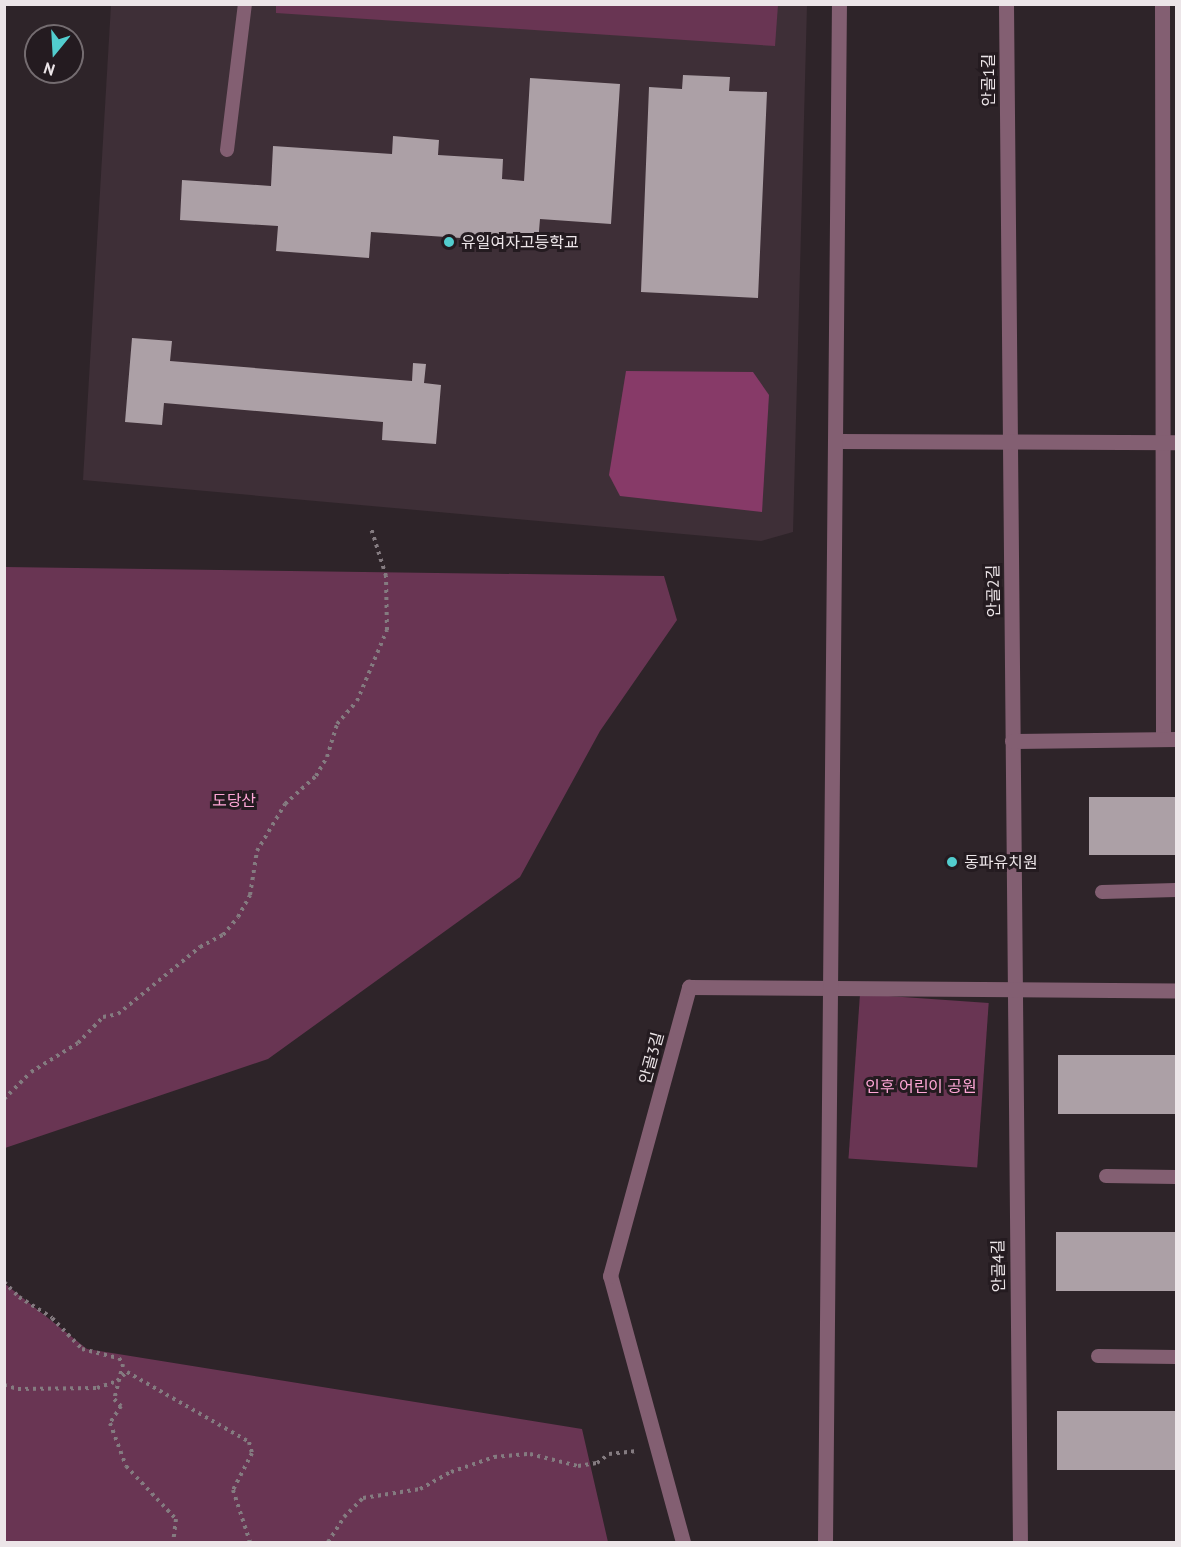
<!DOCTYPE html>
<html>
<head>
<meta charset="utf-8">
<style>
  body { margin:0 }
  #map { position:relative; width:1181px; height:1547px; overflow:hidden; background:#2e2429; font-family:"PT Sans","Noto Sans KR",sans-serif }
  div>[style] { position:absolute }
  .built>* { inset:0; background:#3e2f37 }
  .green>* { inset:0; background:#693553; transform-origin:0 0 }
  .water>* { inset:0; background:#873a68 }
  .building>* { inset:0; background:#aca0a6; transform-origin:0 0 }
  .path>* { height:4px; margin-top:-2px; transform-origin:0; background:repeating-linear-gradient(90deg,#847b80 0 3px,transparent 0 7.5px) }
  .service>* { height:14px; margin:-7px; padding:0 7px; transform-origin:7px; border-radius:7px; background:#835f72 }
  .minor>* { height:15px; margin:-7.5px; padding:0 7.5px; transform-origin:7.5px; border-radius:7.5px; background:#835f72 }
  .dots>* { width:16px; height:16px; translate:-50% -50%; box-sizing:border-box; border:3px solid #241b20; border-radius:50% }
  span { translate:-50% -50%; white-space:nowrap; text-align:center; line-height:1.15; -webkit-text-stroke:6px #241b20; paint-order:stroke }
  .street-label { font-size:16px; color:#ece5e8 }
  .poi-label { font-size:16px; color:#ece5e8 }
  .left { translate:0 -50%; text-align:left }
  .park-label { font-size:16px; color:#fea6d6 }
  .frame { position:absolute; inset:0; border:6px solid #ece5e8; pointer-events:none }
  .north { position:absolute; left:24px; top:24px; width:60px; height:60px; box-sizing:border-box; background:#241b20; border:2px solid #746c70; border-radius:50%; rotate:198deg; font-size:16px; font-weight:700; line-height:24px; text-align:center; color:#ece5e8 }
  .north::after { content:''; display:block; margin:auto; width:21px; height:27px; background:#52cdce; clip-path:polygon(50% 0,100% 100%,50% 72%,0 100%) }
</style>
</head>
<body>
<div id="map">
  <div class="built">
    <i style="clip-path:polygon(111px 5px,807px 5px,793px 532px,761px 541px,83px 480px)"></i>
  </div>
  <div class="green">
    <i style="clip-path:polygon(276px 5px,276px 4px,778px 5px,775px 46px,276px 13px)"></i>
    <i style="clip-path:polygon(5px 567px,664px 576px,677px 620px,600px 731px,520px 877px,268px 1059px,5px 1148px)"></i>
    <i style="left:860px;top:994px;width:129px;height:165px;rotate:4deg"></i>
    <i style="clip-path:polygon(4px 1283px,87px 1349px,582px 1429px,608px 1542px,5px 1542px)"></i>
  </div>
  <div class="water">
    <i style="clip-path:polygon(626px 371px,753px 372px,769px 395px,762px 512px,620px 496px,609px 475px)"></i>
  </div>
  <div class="building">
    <i style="clip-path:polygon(683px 75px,730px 77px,729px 91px,767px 92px,758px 298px,641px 292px,649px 87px,682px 89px)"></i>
    <i style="clip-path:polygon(530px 78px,620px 84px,611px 224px,540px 219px,538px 243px,371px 232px,369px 258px,276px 251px,278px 226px,180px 220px,182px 180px,271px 186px,273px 146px,392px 154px,393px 136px,439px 140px,438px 155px,503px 159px,502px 179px,524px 181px)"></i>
    <i style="clip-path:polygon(132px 338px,172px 341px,170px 361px,412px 381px,413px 363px,426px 364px,424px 383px,441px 385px,436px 444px,382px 440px,383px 422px,164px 403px,162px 425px,125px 422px)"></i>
    <i style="left:1176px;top:797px;width:58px;height:87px;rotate:90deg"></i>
    <i style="left:1058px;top:1055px;width:118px;height:59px"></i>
    <i style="left:1056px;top:1232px;width:120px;height:59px"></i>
    <i style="left:1176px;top:1411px;width:59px;height:119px;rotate:90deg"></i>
  </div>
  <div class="path">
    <i style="left:4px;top:1099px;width:38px;rotate:-45deg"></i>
    <i style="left:31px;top:1072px;width:55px;rotate:-31.7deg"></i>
    <i style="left:78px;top:1043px;width:36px;rotate:-46deg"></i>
    <i style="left:103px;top:1017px;width:15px;rotate:-11deg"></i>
    <i style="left:118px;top:1014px;width:106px;rotate:-39.3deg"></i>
    <i style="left:200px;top:947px;width:26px;rotate:-28deg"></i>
    <i style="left:223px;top:935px;width:23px;rotate:-50deg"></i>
    <i style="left:238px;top:917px;width:25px;rotate:-61deg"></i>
    <i style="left:250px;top:895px;width:45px;rotate:-81deg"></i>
    <i style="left:257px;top:851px;width:55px;rotate:-59.2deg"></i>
    <i style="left:285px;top:804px;width:42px;rotate:-42.1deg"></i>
    <i style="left:316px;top:776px;width:22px;rotate:-60deg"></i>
    <i style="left:327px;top:757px;width:34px;rotate:-73deg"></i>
    <i style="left:337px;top:724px;width:30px;rotate:-49deg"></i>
    <i style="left:357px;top:701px;width:77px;rotate:-67.1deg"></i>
    <i style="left:387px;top:630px;width:54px;rotate:-91.1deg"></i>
    <i style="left:386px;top:576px;width:50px;rotate:-107.4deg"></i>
    <i style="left:4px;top:1282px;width:21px;rotate:45deg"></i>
    <i style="left:19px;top:1297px;width:39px;rotate:32deg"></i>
    <i style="left:52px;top:1318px;width:43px;rotate:45.9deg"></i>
    <i style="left:82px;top:1349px;width:38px;rotate:14deg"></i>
    <i style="left:119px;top:1358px;width:7px;rotate:56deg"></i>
    <i style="left:123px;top:1364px;width:36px;rotate:104deg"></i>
    <i style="left:114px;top:1399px;width:10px;rotate:45deg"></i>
    <i style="left:121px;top:1406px;width:20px;rotate:123deg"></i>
    <i style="left:110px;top:1423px;width:46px;rotate:69.6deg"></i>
    <i style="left:126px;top:1466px;width:73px;rotate:46.7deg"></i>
    <i style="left:176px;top:1519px;width:23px;rotate:97deg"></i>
    <i style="left:4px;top:1385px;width:15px;rotate:16deg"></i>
    <i style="left:18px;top:1389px;width:79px;rotate:-0.7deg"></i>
    <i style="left:97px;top:1388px;width:21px;rotate:-19deg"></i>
    <i style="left:117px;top:1381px;width:13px;rotate:-42deg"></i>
    <i style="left:127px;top:1372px;width:141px;rotate:29.8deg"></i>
    <i style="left:249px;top:1442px;width:11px;rotate:75deg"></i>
    <i style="left:252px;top:1453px;width:42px;rotate:117.2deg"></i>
    <i style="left:233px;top:1490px;width:55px;rotate:71.9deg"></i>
    <i style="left:328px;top:1542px;width:30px;rotate:-57deg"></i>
    <i style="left:344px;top:1517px;width:27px;rotate:-45deg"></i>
    <i style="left:363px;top:1498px;width:58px;rotate:-9deg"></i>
    <i style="left:420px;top:1489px;width:35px;rotate:-29deg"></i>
    <i style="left:451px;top:1472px;width:46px;rotate:-19.2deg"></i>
    <i style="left:494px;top:1457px;width:36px;rotate:-5deg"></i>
    <i style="left:530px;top:1454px;width:49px;rotate:14deg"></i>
    <i style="left:578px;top:1466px;width:19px;rotate:-9deg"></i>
    <i style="left:597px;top:1463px;width:15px;rotate:-37deg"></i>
    <i style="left:609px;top:1454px;width:28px;rotate:-6deg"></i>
  </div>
  <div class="service">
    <i style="left:227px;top:150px;width:147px;rotate:-83deg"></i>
    <i style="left:1102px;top:892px;width:74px;rotate:-1.5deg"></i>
    <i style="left:1106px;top:1176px;width:70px;rotate:0.8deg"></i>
    <i style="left:1098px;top:1356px;width:78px;rotate:0.7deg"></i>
  </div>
  <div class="minor">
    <i style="left:1006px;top:4px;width:1538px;rotate:89.48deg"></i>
    <i style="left:1162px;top:4px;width:735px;rotate:89.92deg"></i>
    <i style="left:838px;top:441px;width:338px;rotate:0.2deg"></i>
    <i style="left:1012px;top:741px;width:164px;rotate:-0.7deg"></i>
    <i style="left:683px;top:1542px;width:276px;rotate:-105.3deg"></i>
    <i style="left:610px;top:1276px;width:300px;rotate:-74.7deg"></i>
    <i style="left:689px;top:987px;width:487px;rotate:0.4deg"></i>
    <i style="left:825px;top:1542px;width:1538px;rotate:-89.48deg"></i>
  </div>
  <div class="dots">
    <i style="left:449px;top:242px;background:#52cdce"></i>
    <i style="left:952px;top:862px;background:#52cdce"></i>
  </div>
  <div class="street-label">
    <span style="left:988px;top:80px;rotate:-90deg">안골1길</span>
    <span style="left:993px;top:591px;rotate:-91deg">안골2길</span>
    <span style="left:651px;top:1058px;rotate:-75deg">안골3길</span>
    <span style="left:998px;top:1266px;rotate:-91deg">안골4길</span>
  </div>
  <div class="poi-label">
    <span class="left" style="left:461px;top:242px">유일여자고등학교</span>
    <span class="left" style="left:964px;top:862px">동파유치원</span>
  </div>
  <div class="park-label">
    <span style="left:234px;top:800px">도당산</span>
    <span style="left:921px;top:1086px">인후 어린이 공원</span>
  </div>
  <div class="frame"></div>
  <div class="north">N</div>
</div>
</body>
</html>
